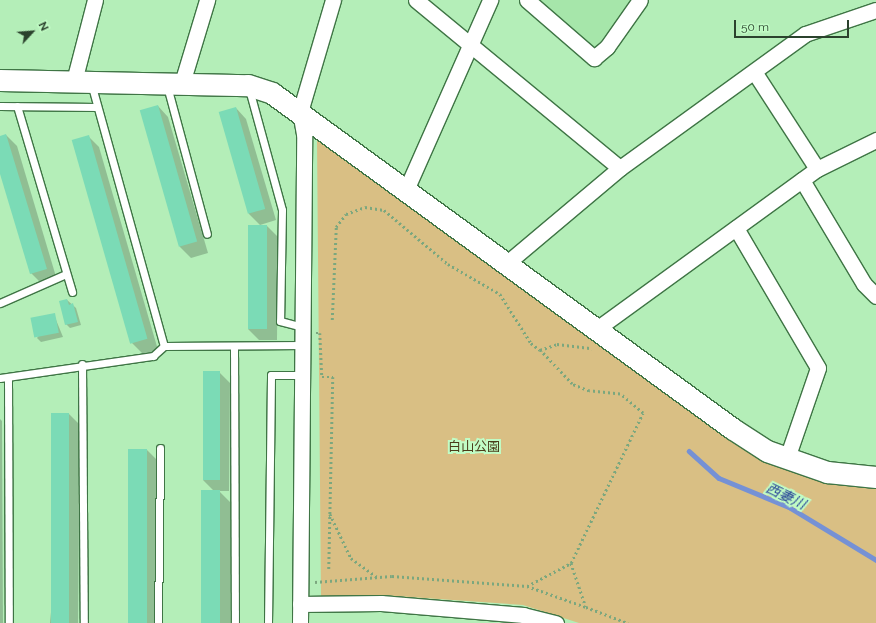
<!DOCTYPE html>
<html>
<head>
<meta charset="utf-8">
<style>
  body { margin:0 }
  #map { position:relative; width:876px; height:623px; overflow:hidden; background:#b4eeb8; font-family:Raleway,"Noto Sans JP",sans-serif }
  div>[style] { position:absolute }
  .built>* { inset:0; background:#a6e6aa }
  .green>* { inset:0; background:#d9bf84 }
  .shadow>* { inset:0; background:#0003 }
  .stream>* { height:4.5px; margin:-2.25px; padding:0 2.25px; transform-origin:2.25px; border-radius:2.25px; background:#7591d5 }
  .building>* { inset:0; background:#7bdbb6; transform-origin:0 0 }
  .path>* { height:2.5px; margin-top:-1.25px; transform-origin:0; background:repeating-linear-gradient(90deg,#7ba77e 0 2px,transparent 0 5px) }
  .roads { filter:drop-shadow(1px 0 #3f7545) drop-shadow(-1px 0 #3f7545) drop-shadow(0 1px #3f7545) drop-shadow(0 -1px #3f7545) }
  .lane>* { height:7px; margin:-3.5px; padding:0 3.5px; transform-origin:3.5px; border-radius:3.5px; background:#fff }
  .street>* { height:15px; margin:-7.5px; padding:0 7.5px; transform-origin:7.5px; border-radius:7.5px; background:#fff }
  .secondary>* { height:21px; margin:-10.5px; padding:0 10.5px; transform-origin:10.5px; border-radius:10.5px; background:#fff }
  span { translate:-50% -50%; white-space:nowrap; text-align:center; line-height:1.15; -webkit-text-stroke:4px #c1fcc5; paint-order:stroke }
  .park-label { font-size:13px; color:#4a3b19 }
  .water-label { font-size:14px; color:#2c4899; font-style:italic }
  .north { position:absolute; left:12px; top:12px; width:40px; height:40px; -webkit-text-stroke:3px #c1fcc5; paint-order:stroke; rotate:64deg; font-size:11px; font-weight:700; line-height:16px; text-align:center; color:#2b422d }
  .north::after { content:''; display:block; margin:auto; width:14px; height:18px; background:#2b422d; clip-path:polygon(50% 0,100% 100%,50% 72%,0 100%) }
  .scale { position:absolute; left:734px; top:20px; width:115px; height:18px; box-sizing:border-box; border:2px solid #2b422d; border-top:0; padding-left:5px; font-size:12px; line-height:14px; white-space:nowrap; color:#2b422d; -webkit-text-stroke:3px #c1fcc5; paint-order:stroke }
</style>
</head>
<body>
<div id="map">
  <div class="built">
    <i style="clip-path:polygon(537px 0,633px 0,593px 51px)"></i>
  </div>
  <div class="green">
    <i style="clip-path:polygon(317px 140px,745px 450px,800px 474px,876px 488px,876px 623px,579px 623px,523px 605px,381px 595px,321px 597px)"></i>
  </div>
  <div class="shadow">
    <i style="clip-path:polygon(158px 106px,168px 117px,208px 253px,191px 258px,180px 247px,141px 111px)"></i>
    <i style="clip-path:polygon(236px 108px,246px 119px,276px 220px,260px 225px,249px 214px)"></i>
    <i style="clip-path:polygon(6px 135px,17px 146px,57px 280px,42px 284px,31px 273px,0 170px,0 137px)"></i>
    <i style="clip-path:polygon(88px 136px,99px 147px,158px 350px,143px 354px,132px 343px)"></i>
    <i style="clip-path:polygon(249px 226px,267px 226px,278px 237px,277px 340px,259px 340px,248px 329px)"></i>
    <i style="clip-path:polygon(67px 300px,76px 308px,81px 325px,70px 328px,66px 324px)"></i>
    <i style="clip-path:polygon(54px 315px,63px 337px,41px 342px,37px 338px)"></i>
    <i style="clip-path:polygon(219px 372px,230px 383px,229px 491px,219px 491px,230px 502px,231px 623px,202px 623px,214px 491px,203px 480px)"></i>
    <i style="clip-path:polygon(69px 414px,80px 425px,78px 623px,50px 623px)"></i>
    <i style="clip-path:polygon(0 419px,2px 421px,3px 623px,0 623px)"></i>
    <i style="clip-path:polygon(147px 450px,158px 461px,157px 623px,129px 623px)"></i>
  </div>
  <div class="stream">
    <i style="left:689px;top:451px;width:40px;rotate:42deg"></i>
    <i style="left:719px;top:478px;width:76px;rotate:22.5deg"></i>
    <i style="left:789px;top:507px;width:102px;rotate:31.3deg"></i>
  </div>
  <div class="building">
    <i style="left:158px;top:105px;width:142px;height:19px;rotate:74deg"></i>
    <i style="left:236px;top:107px;width:106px;height:18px;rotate:74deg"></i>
    <i style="clip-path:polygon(6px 134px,47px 269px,30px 274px,0 174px,0 136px)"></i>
    <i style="left:89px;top:135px;width:212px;height:18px;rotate:74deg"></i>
    <i style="left:248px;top:225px;width:19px;height:104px"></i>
    <i style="clip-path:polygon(67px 299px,69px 305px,73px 303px,78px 322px,65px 325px,59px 301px)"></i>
    <i style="left:55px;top:313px;width:20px;height:25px;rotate:79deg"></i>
    <i style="left:203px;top:371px;width:17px;height:109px"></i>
    <i style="left:51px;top:413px;width:18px;height:210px"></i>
    <i style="left:128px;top:449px;width:19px;height:174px"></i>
    <i style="left:201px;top:490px;width:19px;height:133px"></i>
  </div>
  <div class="path">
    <i style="left:332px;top:320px;width:93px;rotate:-87.5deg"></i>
    <i style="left:336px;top:227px;width:16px;rotate:-52deg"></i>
    <i style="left:346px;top:214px;width:20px;rotate:-20deg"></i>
    <i style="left:365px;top:207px;width:19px;rotate:9deg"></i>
    <i style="left:384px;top:210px;width:84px;rotate:40.2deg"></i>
    <i style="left:448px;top:264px;width:60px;rotate:30deg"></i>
    <i style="left:500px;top:294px;width:58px;rotate:57.7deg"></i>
    <i style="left:531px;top:343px;width:11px;rotate:38deg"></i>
    <i style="left:540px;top:350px;width:18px;rotate:-19deg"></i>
    <i style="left:557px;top:344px;width:35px;rotate:7deg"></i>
    <i style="left:316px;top:333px;width:4px"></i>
    <i style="left:320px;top:333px;width:44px;rotate:87.4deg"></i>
    <i style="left:322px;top:377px;width:11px"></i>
    <i style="left:333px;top:377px;width:192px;rotate:91.2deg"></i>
    <i style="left:330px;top:514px;width:49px;rotate:64.5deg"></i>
    <i style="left:351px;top:558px;width:34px;rotate:36deg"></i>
    <i style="left:571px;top:563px;width:46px;rotate:71.2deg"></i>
    <i style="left:586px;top:607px;width:45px;rotate:20.9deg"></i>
    <i style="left:315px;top:582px;width:77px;rotate:-4.5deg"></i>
    <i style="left:392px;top:576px;width:135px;rotate:4.2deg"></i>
    <i style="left:527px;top:586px;width:50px;rotate:-27.6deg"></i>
    <i style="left:571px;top:563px;width:166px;rotate:-64.4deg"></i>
    <i style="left:643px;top:413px;width:30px;rotate:-140deg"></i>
    <i style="left:620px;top:394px;width:31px;rotate:-174deg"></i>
    <i style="left:589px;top:391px;width:18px;rotate:-158deg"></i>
    <i style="left:572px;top:384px;width:47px;rotate:-133.3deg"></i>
    <i style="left:527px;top:586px;width:63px;rotate:19.6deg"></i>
  </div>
  <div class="roads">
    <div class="lane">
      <i style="left:91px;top:83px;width:273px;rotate:74.5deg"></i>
      <i style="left:167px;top:86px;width:153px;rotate:74.9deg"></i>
      <i style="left:249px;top:89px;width:125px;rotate:74.7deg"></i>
      <i style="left:282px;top:210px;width:111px;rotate:91deg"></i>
      <i style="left:280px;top:321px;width:24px;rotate:15deg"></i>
      <i style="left:0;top:106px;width:97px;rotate:0.6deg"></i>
      <i style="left:17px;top:106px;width:194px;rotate:73.5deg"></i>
      <i style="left:0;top:303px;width:72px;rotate:-23.7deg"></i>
      <i style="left:234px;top:347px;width:276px;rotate:89.8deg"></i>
      <i style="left:82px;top:364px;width:259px;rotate:89.6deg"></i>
      <i style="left:0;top:378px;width:155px;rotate:-8.2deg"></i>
      <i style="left:153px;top:356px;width:15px;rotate:-42deg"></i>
      <i style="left:164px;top:346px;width:139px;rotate:-0.4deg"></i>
      <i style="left:8px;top:378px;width:245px;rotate:89.8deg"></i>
      <i style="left:158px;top:623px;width:175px;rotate:-89.3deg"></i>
      <i style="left:268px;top:623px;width:248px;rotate:-89.3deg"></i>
      <i style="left:271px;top:375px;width:32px"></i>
    </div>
    <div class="street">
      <i style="left:416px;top:0;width:264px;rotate:39.5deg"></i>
      <i style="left:527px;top:0;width:89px;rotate:40.9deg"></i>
      <i style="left:594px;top:58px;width:17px;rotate:-40deg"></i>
      <i style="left:607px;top:47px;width:57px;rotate:-54.9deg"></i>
      <i style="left:755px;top:73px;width:114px;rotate:57.1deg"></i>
      <i style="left:74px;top:81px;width:84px;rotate:-75.5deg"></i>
      <i style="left:182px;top:83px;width:87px;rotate:-73.2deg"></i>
      <i style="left:802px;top:180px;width:121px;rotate:59.2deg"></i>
      <i style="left:864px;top:284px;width:17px;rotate:45deg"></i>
      <i style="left:406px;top:190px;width:208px;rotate:-66.1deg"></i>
      <i style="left:736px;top:228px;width:162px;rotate:59.6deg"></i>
      <i style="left:818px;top:368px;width:95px;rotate:109deg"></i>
      <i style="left:507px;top:263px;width:148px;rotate:-40.1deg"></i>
      <i style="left:620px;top:168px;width:228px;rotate:-35.9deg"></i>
      <i style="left:805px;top:34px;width:75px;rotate:-18.7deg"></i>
      <i style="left:598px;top:328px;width:271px;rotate:-36deg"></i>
      <i style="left:817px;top:169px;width:66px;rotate:-26.2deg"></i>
      <i style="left:300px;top:604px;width:81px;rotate:-0.7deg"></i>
      <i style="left:381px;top:603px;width:143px;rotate:4.8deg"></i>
      <i style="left:523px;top:615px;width:34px;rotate:14deg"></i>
      <i style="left:300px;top:623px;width:489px;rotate:-89.5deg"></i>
      <i style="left:304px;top:134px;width:22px;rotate:-100deg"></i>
      <i style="left:300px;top:112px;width:117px;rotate:-73.6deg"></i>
    </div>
    <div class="secondary">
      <i style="left:0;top:80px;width:248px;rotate:1.2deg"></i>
      <i style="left:248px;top:85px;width:25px;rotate:18deg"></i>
      <i style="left:272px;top:93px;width:570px;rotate:36.09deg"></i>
      <i style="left:733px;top:429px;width:40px;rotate:32.9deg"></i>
      <i style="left:767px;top:451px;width:64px;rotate:19.3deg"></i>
      <i style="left:827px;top:472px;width:49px;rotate:5.8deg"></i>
    </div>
  </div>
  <div class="park-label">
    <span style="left:474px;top:447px">白山公園</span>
  </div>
  <div class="water-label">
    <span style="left:786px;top:496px;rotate:26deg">西妻川</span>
  </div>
  <div class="north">N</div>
  <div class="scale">50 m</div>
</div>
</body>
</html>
